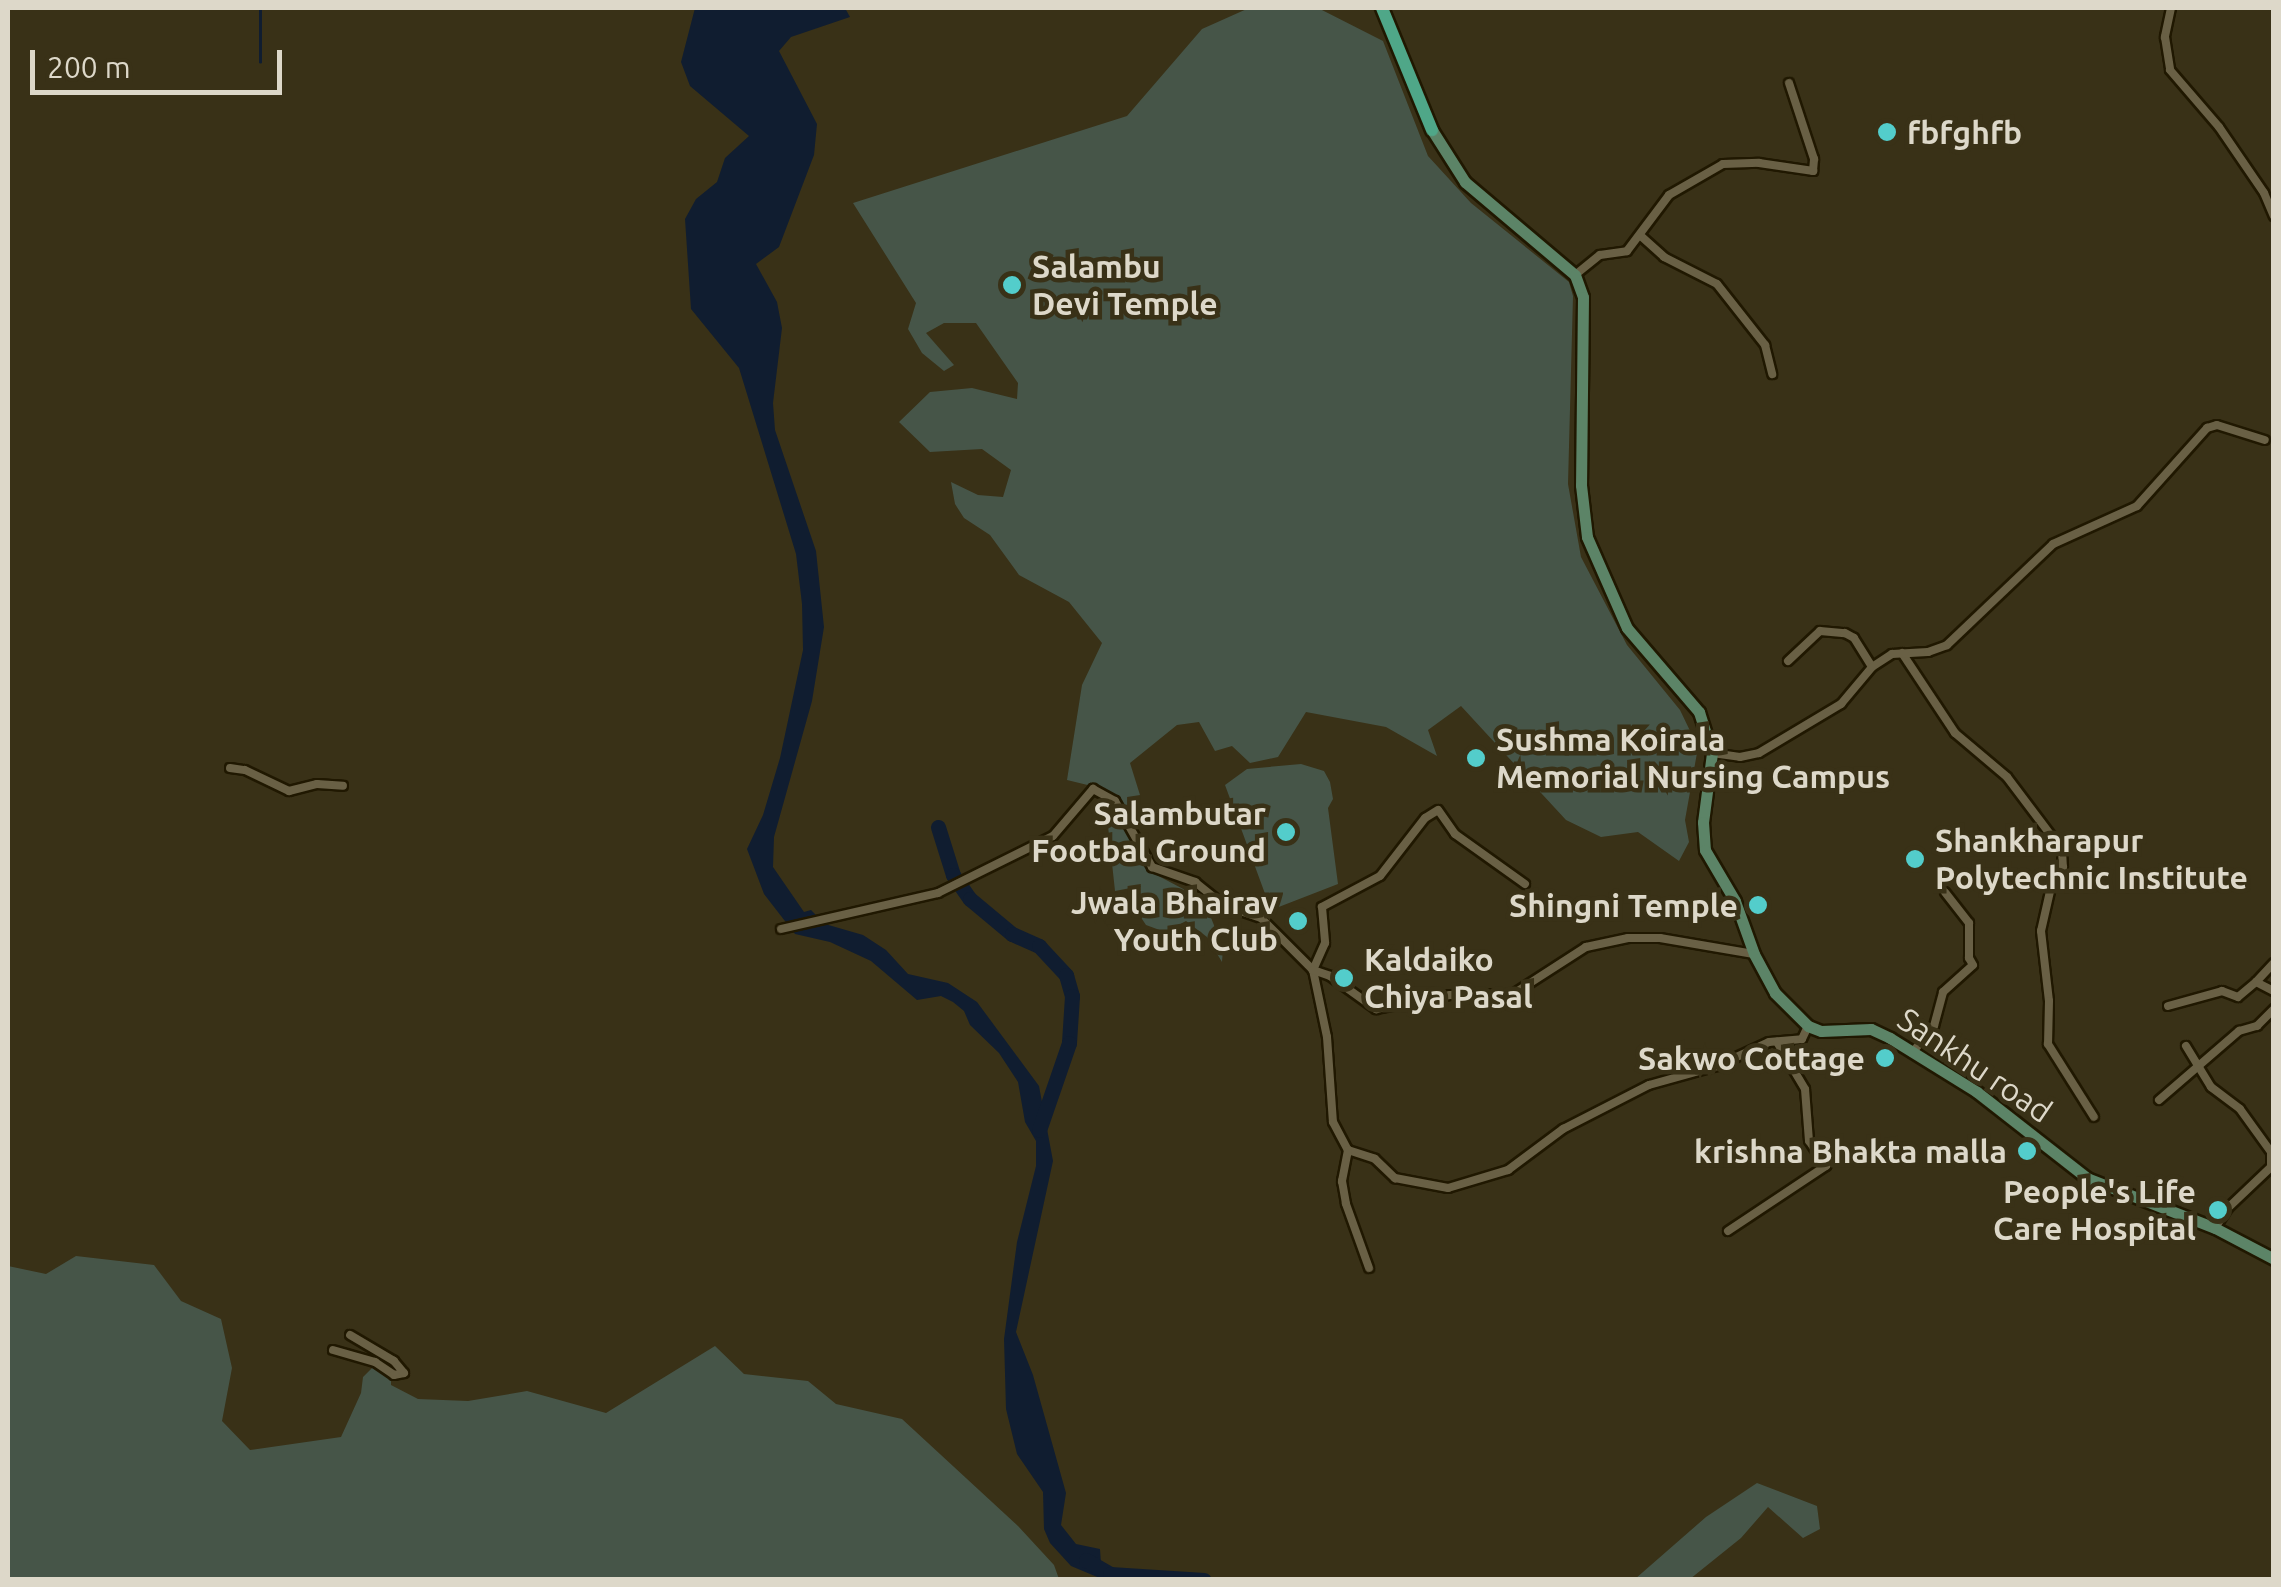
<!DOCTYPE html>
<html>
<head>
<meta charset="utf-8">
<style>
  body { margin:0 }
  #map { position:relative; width:2281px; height:1587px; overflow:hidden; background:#393117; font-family:Ubuntu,sans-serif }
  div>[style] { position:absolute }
  .green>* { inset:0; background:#465548 }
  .water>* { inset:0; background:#101d30 }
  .stream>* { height:2.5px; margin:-1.25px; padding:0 1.25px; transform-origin:1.25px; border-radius:1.25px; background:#101d30 }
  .river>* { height:15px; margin:-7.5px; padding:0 7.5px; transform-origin:7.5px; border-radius:7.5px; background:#101d30 }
  .roads { filter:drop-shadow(2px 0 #201801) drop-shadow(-2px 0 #201801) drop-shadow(0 2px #201801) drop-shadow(0 -2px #201801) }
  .street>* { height:8px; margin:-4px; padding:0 4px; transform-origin:4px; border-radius:4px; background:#696045 }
  .secondary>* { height:11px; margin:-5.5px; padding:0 5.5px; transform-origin:5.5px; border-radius:5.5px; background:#5c8467 }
  .primary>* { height:12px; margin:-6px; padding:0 6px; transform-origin:6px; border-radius:6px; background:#4fa788 }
  .dots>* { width:28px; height:28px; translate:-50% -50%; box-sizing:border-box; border:5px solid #393117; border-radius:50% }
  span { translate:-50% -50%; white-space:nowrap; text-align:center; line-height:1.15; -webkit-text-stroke:9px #393117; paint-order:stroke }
  .poi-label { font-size:32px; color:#ddd8c9; font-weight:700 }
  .left { translate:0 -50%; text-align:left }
  .right { translate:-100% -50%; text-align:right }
  .street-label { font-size:32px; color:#ddd8c9 }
  .frame { position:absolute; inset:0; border:10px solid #ddd8c9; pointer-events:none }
  .scale { position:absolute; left:30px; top:50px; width:252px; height:45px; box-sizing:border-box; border:5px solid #ddd8c9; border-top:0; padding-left:12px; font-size:30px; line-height:35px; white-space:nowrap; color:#ddd8c9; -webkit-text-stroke:8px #393117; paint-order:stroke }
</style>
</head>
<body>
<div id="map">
  <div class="green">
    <i style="clip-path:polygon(1249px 8px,1318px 8px,1383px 41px,1428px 156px,1471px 203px,1569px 282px,1573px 296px,1568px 484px,1581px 557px,1627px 645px,1680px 710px,1693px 737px,1697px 753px,1685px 820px,1689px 842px,1679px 861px,1638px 832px,1601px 837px,1566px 820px,1461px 706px,1428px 730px,1437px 756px,1386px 727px,1306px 712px,1278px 757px,1250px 763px,1232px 746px,1215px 751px,1199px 722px,1177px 725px,1130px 763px,1140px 795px,1124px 827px,1151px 872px,1204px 900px,1223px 948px,1222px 962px,1207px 937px,1186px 921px,1165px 932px,1146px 925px,1130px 901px,1141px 886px,1115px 891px,1104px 789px,1067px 780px,1082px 685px,1102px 643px,1069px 602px,1019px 575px,990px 535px,964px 518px,955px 504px,951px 482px,978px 495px,1003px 497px,1011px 470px,982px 449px,930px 452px,899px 422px,930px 392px,972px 388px,1017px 399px,1018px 383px,976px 323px,944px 323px,926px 333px,954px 365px,944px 371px,922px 353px,908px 329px,916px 303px,853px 203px,1127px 116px,1202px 29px)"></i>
    <i style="clip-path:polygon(1301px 764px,1324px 771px,1330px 782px,1333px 799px,1328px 808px,1338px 884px,1271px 910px,1225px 785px,1247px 769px)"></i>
    <i style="clip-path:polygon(76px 1256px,154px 1265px,181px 1301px,221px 1319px,232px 1368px,222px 1421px,250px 1450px,341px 1437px,361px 1393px,363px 1377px,374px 1366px,391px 1379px,391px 1385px,418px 1399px,468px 1401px,527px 1391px,606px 1413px,715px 1346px,744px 1374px,808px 1381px,836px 1404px,902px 1419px,1018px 1526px,1054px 1565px,1059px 1579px,8px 1579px,8px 1266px,46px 1274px)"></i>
    <i style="clip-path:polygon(1757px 1483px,1817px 1506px,1820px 1529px,1803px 1538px,1768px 1507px,1741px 1538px,1690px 1579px,1635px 1579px,1706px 1517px)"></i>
  </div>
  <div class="water">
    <i style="clip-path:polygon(695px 8px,845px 8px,850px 17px,791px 37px,779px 51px,817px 124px,814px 155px,779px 247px,756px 264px,777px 302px,782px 328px,773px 403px,775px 430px,816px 551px,824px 627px,812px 701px,774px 837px,773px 867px,804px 912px,811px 910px,825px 924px,863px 935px,886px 950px,908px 974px,948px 983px,977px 1002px,1039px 1086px,1053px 1161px,1016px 1332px,1033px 1375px,1066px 1493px,1061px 1525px,1076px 1544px,1100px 1549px,1102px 1579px,1071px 1566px,1050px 1543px,1044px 1529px,1043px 1492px,1017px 1454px,1006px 1409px,1004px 1339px,1017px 1242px,1036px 1166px,1036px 1141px,1025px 1122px,1018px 1082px,999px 1053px,970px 1025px,964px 1011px,953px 1002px,941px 996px,917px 1000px,871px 961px,830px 942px,795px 934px,764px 894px,747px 849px,763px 815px,780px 758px,803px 650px,802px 604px,796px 554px,739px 368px,691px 309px,685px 219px,696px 199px,717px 182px,725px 158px,749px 136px,690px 86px,681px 62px)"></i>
  </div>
  <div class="stream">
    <i style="left:260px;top:62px;width:54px;rotate:-90deg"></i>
  </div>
  <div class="river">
    <i style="left:938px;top:827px;width:50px;rotate:72.6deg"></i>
    <i style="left:953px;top:875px;width:29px;rotate:55deg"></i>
    <i style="left:970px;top:899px;width:55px;rotate:39.8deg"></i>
    <i style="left:1012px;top:934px;width:30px;rotate:24deg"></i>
    <i style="left:1039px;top:946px;width:40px;rotate:47deg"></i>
    <i style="left:1066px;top:975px;width:22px;rotate:74deg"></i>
    <i style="left:1072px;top:996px;width:47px;rotate:93.7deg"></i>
    <i style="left:1069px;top:1043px;width:92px;rotate:109deg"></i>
    <i style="left:1086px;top:1560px;width:28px;rotate:30deg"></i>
    <i style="left:1110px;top:1574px;width:94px;rotate:3.7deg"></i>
  </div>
  <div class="roads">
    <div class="street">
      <i style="left:2171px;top:8px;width:30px;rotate:102deg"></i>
      <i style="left:2165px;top:37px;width:33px;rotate:81deg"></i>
      <i style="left:2170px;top:70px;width:75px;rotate:49.3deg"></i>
      <i style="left:2219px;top:127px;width:80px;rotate:55.7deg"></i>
      <i style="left:2264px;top:193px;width:25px;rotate:67deg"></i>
      <i style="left:1642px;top:237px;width:30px;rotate:42deg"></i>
      <i style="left:1664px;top:257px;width:59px;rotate:27deg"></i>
      <i style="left:1717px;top:284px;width:78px;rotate:51.8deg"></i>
      <i style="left:1765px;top:345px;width:30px;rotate:76deg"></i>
      <i style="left:1575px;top:275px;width:32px;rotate:-39deg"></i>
      <i style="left:1600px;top:255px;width:27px;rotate:-8deg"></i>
      <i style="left:1627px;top:251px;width:70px;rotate:-53.1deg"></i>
      <i style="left:1669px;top:195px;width:62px;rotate:-29.9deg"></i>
      <i style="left:1723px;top:164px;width:36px;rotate:-2deg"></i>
      <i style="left:1759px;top:163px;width:55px;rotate:8.4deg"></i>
      <i style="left:1813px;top:171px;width:12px;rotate:-85deg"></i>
      <i style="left:1814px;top:159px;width:80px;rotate:-108.2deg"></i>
      <i style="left:1902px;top:653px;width:96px;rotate:56.5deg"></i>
      <i style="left:1955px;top:733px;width:68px;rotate:40.2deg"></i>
      <i style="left:2007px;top:777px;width:91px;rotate:53deg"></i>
      <i style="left:2062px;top:850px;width:17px;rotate:87deg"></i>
      <i style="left:2063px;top:867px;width:23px;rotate:121deg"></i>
      <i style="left:2051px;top:887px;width:45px;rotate:102.8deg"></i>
      <i style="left:2041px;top:931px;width:70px;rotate:83.5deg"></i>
      <i style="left:2049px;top:1001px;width:43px;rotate:91.3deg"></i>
      <i style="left:2048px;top:1044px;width:86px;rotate:57.8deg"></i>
      <i style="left:1788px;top:661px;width:44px;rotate:-43.2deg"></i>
      <i style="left:1820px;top:631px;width:25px;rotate:5deg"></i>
      <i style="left:1845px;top:633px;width:10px;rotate:29deg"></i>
      <i style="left:1854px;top:638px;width:34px;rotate:58deg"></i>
      <i style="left:1712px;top:753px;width:28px;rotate:8deg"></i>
      <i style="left:1740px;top:757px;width:19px;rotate:-12deg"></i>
      <i style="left:1759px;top:753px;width:96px;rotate:-30.9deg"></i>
      <i style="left:1841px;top:704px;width:48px;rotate:-50deg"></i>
      <i style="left:1872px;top:667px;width:24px;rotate:-33deg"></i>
      <i style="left:1892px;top:654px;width:36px;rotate:-3deg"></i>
      <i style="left:1928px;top:652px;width:20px;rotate:-20deg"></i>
      <i style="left:1947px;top:645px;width:146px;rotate:-43.6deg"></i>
      <i style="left:2053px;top:544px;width:92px;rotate:-24.3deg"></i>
      <i style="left:2137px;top:506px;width:105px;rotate:-48.1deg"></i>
      <i style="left:2207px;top:428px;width:10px;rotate:-17deg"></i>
      <i style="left:2217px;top:425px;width:50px;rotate:17.4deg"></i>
      <i style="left:230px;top:768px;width:15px;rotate:8deg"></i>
      <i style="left:245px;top:770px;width:49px;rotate:25.5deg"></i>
      <i style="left:289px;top:791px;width:29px;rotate:-14deg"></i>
      <i style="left:317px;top:784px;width:26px;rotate:4deg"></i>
      <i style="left:1525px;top:884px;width:86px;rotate:-144.5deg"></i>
      <i style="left:1455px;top:834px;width:29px;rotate:-125deg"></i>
      <i style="left:1438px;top:810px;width:15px;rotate:148deg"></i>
      <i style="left:1425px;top:818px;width:73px;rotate:127.8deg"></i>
      <i style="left:1380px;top:876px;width:66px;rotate:151.9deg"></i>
      <i style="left:1322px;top:907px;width:36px;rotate:85deg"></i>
      <i style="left:1325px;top:943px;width:30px;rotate:114deg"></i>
      <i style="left:1313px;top:970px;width:68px;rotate:78.2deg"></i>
      <i style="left:1327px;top:1037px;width:85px;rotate:86deg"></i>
      <i style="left:1333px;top:1122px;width:32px;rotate:62deg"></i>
      <i style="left:1348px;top:1150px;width:28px;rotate:18deg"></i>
      <i style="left:1375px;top:1159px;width:28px;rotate:44deg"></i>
      <i style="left:1395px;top:1178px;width:54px;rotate:10.7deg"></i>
      <i style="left:1448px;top:1188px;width:63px;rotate:-16.7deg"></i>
      <i style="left:1508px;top:1170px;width:69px;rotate:-36.7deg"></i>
      <i style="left:1563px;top:1129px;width:97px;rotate:-27.1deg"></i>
      <i style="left:1649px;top:1085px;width:71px;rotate:-15.6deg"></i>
      <i style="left:1717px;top:1066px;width:57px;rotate:-24.8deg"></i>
      <i style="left:1769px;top:1042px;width:33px;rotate:-5deg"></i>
      <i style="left:1802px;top:1039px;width:14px;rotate:-65deg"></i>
      <i style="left:781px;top:929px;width:161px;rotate:-12.9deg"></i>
      <i style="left:938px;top:893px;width:128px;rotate:-26.4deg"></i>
      <i style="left:1053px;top:836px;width:62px;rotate:-49.6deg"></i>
      <i style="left:1093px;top:789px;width:25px;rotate:29deg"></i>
      <i style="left:1115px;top:801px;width:76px;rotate:60.7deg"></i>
      <i style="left:1152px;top:867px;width:46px;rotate:19.2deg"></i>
      <i style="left:1195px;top:882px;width:36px;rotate:39deg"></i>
      <i style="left:1223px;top:905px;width:40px;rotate:18.9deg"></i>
      <i style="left:1261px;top:918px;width:74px;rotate:45deg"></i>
      <i style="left:1313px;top:970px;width:18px;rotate:19deg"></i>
      <i style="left:1330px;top:976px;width:57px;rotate:35.7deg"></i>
      <i style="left:1376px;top:1009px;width:75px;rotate:-10.7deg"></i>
      <i style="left:1450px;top:995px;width:63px;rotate:-0.9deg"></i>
      <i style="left:1513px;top:994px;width:87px;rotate:-32.8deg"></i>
      <i style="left:1586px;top:947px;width:43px;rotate:-12.1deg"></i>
      <i style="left:1628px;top:938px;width:32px"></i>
      <i style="left:1660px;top:938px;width:95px;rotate:9.7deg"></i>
      <i style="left:2256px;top:982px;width:26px;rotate:-47deg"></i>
      <i style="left:2168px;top:1006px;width:56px;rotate:-15.5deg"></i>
      <i style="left:2222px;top:991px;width:17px;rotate:21deg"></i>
      <i style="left:2238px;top:997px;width:23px;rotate:-40deg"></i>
      <i style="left:2256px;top:982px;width:20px;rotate:27deg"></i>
      <i style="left:2186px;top:1046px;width:48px;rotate:58.6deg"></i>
      <i style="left:2211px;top:1087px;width:36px;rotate:37deg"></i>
      <i style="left:2240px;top:1109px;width:53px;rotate:54.2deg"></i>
      <i style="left:2271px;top:1152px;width:15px;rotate:90deg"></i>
      <i style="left:2271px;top:1167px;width:59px;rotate:136.4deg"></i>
      <i style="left:2228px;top:1208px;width:24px;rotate:123deg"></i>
      <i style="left:1912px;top:1053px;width:35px;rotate:-51deg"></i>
      <i style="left:1934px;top:1026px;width:35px;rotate:-75deg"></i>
      <i style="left:1943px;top:992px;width:40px;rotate:-42deg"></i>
      <i style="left:1973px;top:965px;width:8px;rotate:-120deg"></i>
      <i style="left:1969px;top:958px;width:35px;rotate:-90deg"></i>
      <i style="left:1969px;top:923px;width:39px;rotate:-128deg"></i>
      <i style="left:2159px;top:1100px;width:106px;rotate:-40.8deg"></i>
      <i style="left:2239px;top:1031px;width:19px;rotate:-16deg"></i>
      <i style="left:2257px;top:1026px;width:24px;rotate:-45deg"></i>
      <i style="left:1348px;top:1150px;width:32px;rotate:101deg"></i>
      <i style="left:1342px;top:1181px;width:23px;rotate:80deg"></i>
      <i style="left:1346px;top:1204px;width:68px;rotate:70.2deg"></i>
      <i style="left:1728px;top:1231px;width:118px;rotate:-33.6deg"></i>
      <i style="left:1826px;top:1166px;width:30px;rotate:-124deg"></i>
      <i style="left:1809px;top:1141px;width:52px;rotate:-94.4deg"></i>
      <i style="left:1805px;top:1089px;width:55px;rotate:-120.8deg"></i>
      <i style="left:333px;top:1350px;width:44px;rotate:15.9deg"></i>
      <i style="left:375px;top:1362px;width:23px;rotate:34deg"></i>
      <i style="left:394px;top:1375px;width:10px;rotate:-11deg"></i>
      <i style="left:404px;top:1373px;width:16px;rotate:-130deg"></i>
      <i style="left:394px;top:1361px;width:51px;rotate:-149.4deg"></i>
    </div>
    <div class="secondary">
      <i style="left:1432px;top:130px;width:62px;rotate:57.6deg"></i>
      <i style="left:1465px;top:182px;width:144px;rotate:40.2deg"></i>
      <i style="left:1575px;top:275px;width:23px;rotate:70deg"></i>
      <i style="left:1583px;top:297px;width:188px;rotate:90.6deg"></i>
      <i style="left:1581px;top:485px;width:52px;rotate:83.4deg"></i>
      <i style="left:1587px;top:537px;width:99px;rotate:66.3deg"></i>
      <i style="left:1627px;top:628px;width:111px;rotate:49.4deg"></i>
      <i style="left:1699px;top:712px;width:43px;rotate:72.4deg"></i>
      <i style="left:1712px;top:753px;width:70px;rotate:97.4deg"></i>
      <i style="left:1703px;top:822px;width:28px;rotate:86deg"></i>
      <i style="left:1705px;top:850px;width:59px;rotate:59.5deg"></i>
      <i style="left:1735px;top:901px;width:56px;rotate:70.3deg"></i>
      <i style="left:1754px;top:954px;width:44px;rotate:61.7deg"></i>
      <i style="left:1775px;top:993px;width:47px;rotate:45deg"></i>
      <i style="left:1808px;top:1026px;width:14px;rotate:21deg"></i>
      <i style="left:1821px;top:1031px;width:50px;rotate:-2.3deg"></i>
      <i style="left:1871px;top:1029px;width:21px;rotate:25deg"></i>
      <i style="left:1890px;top:1038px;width:102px;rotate:31.8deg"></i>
      <i style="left:1977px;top:1092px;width:140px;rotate:38deg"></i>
      <i style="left:2087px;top:1178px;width:137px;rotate:21.3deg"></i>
      <i style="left:2215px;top:1228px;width:67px;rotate:27.7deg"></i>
    </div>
    <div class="primary">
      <i style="left:1382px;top:8px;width:132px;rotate:67.7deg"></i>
    </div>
  </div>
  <div class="dots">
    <i style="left:1887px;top:132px;background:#53cdcb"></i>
    <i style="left:1012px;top:285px;background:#53cdcb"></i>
    <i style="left:1476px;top:758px;background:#53cdcb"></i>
    <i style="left:1286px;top:832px;background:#53cdcb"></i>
    <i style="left:1915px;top:859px;background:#53cdcb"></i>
    <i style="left:1758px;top:905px;background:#53cdcb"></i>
    <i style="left:1298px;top:921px;background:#53cdcb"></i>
    <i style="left:1344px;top:978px;background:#53cdcb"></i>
    <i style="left:1885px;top:1058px;background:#53cdcb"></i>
    <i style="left:2027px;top:1151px;background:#53cdcb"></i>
    <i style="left:2218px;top:1210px;background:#53cdcb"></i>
  </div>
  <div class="poi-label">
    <span class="left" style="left:1907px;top:132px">fbfghfb</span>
    <span class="left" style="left:1032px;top:285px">Salambu<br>Devi Temple</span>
    <span class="left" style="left:1496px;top:758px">Sushma Koirala<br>Memorial Nursing Campus</span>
    <span class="right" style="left:1266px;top:832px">Salambutar<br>Footbal Ground</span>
    <span class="left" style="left:1935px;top:859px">Shankharapur<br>Polytechnic Institute</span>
    <span class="right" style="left:1278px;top:921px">Jwala Bhairav<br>Youth Club</span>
    <span class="right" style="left:1738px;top:905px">Shingni Temple</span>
    <span class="left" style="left:1364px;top:978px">Kaldaiko<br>Chiya Pasal</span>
    <span class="right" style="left:1865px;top:1058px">Sakwo Cottage</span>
    <span class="right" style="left:2007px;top:1151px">krishna Bhakta malla</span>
    <span class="right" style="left:2196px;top:1210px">People's Life<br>Care Hospital</span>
  </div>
  <div class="street-label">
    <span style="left:1975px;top:1065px;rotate:34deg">Sankhu road</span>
  </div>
  <div class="frame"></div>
  <div class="scale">200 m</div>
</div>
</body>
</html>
